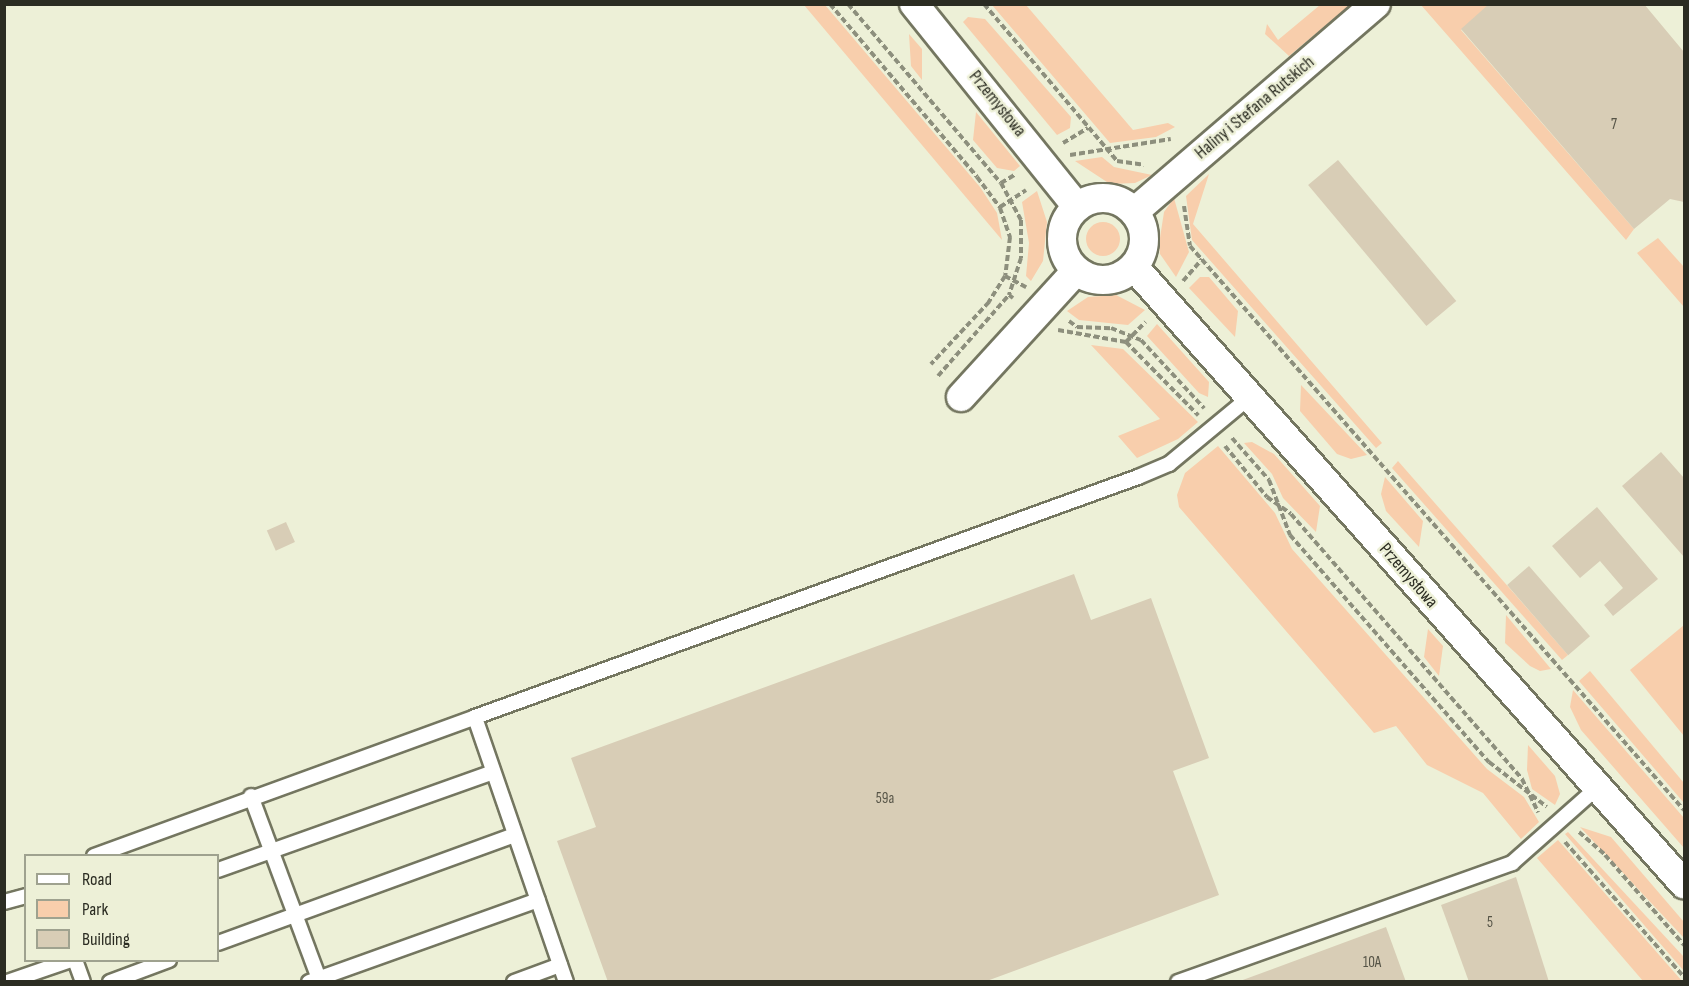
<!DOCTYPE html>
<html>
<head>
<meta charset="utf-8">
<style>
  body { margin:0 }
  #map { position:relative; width:1689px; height:986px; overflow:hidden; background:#edf0d7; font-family:"Sofia Sans Condensed",sans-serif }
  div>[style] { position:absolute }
  .green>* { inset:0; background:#f8ceac }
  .round { border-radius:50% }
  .building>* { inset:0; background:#d8cdb6; transform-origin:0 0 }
  .path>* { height:4px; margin-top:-2px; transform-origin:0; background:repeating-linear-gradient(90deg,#8d8f7d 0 6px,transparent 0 9px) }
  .roads { filter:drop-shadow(2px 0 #747660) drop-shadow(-2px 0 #747660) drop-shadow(0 2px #747660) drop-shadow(0 -2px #747660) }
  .service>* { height:14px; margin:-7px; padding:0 7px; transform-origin:7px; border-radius:7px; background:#fff }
  .minor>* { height:28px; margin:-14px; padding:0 14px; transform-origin:14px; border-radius:14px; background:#fff }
  .minor>.ring { margin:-14px; padding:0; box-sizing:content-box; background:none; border:28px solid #fff; border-radius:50% }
  span { translate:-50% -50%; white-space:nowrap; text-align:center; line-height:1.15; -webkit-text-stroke:5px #edf0d7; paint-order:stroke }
  .number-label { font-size:15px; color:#565447 }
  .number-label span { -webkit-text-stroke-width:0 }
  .street-label { font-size:18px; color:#2b2c22 }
  .frame { position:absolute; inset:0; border:6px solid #2b2c22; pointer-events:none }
  .legend { position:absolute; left:24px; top:854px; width:195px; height:108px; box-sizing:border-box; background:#edf0d7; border:2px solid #9fa28f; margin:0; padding:8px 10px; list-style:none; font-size:18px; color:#2b2c22 }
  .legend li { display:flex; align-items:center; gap:12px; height:30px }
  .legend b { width:30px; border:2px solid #9fa28f }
</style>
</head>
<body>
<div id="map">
  <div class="green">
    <i style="clip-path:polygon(804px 5px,825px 5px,980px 187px,997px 213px,1002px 240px)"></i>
    <i style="clip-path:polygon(992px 5px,1026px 5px,1133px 130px,1168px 123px,1175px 127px,1156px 137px,1110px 143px)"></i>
    <i style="clip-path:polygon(1320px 5px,1350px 5px,1289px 56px,1265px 34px,1267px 24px,1278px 40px)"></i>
    <i style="clip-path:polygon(1421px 5px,1489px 5px,1461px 30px,1634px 229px,1626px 240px)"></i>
    <i style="clip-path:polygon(968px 17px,985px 19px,1071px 117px,1070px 128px,1057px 135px,963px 22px)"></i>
    <i style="clip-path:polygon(909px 34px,922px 49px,922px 80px,911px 66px)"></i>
    <i style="clip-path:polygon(976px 112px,1020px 166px,1014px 171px,997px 168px,973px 140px)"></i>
    <i style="clip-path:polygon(1102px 157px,1114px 167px,1152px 175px,1135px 183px,1110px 184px,1075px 161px)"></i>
    <i style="clip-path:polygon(1209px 174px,1193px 224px,1382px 443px,1376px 448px,1192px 240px,1186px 196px)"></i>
    <i style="clip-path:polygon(1037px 191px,1047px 222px,1043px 261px,1031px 281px,1026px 276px,1029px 243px,1022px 202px)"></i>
    <i style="clip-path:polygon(1174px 198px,1189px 252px,1176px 277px,1160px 254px,1159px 244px,1164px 212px)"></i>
    <i class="round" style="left:1086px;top:222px;width:34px;height:34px"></i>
    <i style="clip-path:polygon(1658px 238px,1684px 267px,1684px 307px,1637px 253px)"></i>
    <i style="clip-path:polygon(1200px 277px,1209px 277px,1238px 311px,1235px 337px,1189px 288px)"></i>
    <i style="clip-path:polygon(1116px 295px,1145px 310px,1128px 325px,1079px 320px,1067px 311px,1088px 297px)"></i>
    <i style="clip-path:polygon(1157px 324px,1209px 382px,1208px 397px,1199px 393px,1147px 336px)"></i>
    <i style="clip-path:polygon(1091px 345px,1123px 349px,1198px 422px,1178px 439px,1137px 458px,1118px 436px,1160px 419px)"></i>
    <i style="clip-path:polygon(1301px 385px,1367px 455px,1351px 459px,1337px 454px,1300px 411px)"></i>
    <i style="clip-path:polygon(1252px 442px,1274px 454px,1320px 506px,1316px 532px,1283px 498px,1272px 474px,1244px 443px)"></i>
    <i style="clip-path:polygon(1218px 446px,1275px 513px,1292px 549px,1487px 769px,1524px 797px,1539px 822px,1521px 839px,1483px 793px,1427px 765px,1396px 726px,1374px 733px,1179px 507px,1177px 495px,1185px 473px)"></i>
    <i style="clip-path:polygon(1398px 461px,1568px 655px,1562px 660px,1392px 468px)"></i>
    <i style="clip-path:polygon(1385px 477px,1423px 521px,1419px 547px,1386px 511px,1381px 494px)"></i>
    <i style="clip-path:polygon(1506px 615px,1551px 669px,1540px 671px,1530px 666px,1505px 643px)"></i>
    <i style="clip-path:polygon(1684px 625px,1684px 736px,1630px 670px)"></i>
    <i style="clip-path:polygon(1428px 629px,1443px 646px,1439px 676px,1424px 657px)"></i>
    <i style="clip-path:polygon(1590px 671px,1684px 783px,1684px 803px,1579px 681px)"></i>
    <i style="clip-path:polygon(1573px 690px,1684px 818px,1684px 848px,1581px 730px,1570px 707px)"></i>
    <i style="clip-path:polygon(1528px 745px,1555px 776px,1560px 794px,1555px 805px,1532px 789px,1527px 770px)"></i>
    <i style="clip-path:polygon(1580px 827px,1611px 837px,1684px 922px,1684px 938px)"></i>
    <i style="clip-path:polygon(1568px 832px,1684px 957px,1684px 971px,1565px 834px)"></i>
    <i style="clip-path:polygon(1558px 840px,1682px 981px,1643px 981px,1537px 858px)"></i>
  </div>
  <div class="building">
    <i style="clip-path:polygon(1489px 4px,1644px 4px,1684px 52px,1684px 202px,1670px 199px,1634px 229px,1461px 29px)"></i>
    <i style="left:1338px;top:160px;width:184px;height:39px;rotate:50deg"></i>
    <i style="clip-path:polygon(1661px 452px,1684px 478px,1684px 557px,1622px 486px)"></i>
    <i style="clip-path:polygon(1597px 507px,1658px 579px,1613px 616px,1604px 605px,1623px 588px,1600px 561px,1580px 578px,1552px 546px)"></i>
    <i style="left:286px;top:522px;width:22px;height:21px;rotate:66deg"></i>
    <i style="left:1529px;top:566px;width:93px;height:29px;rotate:49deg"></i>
    <i style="clip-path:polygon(1074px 574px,1091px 620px,1151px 598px,1209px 758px,1173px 771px,1219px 895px,984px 982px,608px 982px,557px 841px,596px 827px,571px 758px)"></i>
    <i style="clip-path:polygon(1516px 877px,1549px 982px,1469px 982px,1441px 905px)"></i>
    <i style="clip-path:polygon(1386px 927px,1406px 982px,1240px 982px,1240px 981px)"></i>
  </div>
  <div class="path">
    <i style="left:830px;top:4px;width:227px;rotate:49.6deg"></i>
    <i style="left:977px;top:177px;width:39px;rotate:53deg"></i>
    <i style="left:1000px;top:208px;width:31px;rotate:71deg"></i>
    <i style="left:1010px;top:237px;width:39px;rotate:97deg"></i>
    <i style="left:1005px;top:276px;width:31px;rotate:122deg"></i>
    <i style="left:989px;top:302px;width:85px;rotate:133.1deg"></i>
    <i style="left:848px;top:4px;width:235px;rotate:49.5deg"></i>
    <i style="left:1001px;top:183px;width:42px;rotate:61.6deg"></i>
    <i style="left:1021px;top:220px;width:38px;rotate:90deg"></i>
    <i style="left:1021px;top:258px;width:39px;rotate:108deg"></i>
    <i style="left:1009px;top:295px;width:5px;rotate:37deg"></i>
    <i style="left:984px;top:4px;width:206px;rotate:49.7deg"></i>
    <i style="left:1117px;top:161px;width:27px;rotate:8deg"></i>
    <i style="left:1063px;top:143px;width:29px;rotate:-31deg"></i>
    <i style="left:1070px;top:155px;width:102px;rotate:-9deg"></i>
    <i style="left:1001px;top:183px;width:17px;rotate:-31deg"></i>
    <i style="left:1184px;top:206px;width:40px;rotate:81.5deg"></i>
    <i style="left:1190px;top:246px;width:750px;rotate:48.79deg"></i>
    <i style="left:1000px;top:207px;width:31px;rotate:-33deg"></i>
    <i style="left:1005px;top:276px;width:24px;rotate:28deg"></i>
    <i style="left:1183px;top:281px;width:29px;rotate:-49deg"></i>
    <i style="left:1069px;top:321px;width:10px;rotate:37deg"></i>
    <i style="left:1077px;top:327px;width:34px;rotate:2deg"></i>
    <i style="left:1111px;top:328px;width:32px;rotate:22deg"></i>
    <i style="left:1141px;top:340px;width:93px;rotate:47.2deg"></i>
    <i style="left:1058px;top:330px;width:69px;rotate:10deg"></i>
    <i style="left:1126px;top:342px;width:103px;rotate:45.4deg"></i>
    <i style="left:1126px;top:342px;width:28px;rotate:-46deg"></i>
    <i style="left:938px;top:376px;width:108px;rotate:-48.8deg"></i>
    <i style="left:1232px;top:438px;width:56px;rotate:48.6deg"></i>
    <i style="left:1269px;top:480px;width:59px;rotate:69.1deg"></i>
    <i style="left:1290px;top:535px;width:302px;rotate:48.8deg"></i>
    <i style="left:1489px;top:762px;width:73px;rotate:37.8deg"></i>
    <i style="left:1225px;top:446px;width:66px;rotate:50.5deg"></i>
    <i style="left:1267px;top:497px;width:29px;rotate:35deg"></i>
    <i style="left:1291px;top:514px;width:352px;rotate:48.9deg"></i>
    <i style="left:1522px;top:779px;width:37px;rotate:64deg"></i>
    <i style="left:1579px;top:832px;width:35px;rotate:41deg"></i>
    <i style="left:1605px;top:855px;width:120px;rotate:48.7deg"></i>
    <i style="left:1565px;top:842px;width:180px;rotate:48.6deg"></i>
  </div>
  <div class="roads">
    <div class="service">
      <i style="left:251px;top:796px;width:198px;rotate:69.6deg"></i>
      <i style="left:94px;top:856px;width:406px;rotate:-20deg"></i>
      <i style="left:218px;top:870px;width:292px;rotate:-19.6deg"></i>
      <i style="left:4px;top:902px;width:23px;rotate:-15deg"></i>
      <i style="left:218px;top:943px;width:316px;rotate:-20deg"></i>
      <i style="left:75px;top:960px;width:23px;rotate:70deg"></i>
      <i style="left:7px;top:982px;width:68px;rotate:-19deg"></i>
      <i style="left:110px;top:982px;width:63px;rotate:-20.4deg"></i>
      <i style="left:309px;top:982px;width:243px;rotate:-19.7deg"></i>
      <i style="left:514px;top:982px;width:49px;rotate:-20.3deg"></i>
      <i style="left:566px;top:982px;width:280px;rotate:-109deg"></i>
      <i style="left:475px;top:717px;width:705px;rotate:-19.9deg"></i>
      <i style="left:1138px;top:477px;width:34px;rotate:-23deg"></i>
      <i style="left:1169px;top:464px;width:108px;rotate:-39.7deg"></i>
      <i style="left:1178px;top:982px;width:355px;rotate:-19.6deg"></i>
      <i style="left:1512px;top:863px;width:116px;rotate:-41.5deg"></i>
    </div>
    <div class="minor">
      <i style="left:914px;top:4px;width:260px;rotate:51.2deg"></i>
      <i class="ring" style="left:1062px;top:198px;width:54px;height:54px"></i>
      <i style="left:1134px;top:212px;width:319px;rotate:-40.7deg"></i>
      <i style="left:1134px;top:267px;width:827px;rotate:48.29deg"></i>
      <i style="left:961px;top:397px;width:171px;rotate:-47.6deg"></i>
    </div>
  </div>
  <div class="number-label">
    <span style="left:1614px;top:125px">7</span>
    <span style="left:885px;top:799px">59a</span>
    <span style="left:1490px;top:923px">5</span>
    <span style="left:1372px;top:963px">10A</span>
  </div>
  <div class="street-label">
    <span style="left:997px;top:104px;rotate:51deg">Przemysłowa</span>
    <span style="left:1255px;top:108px;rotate:-40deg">Haliny i Stefana Rutskich</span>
    <span style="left:1408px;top:576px;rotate:49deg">Przemysłowa</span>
  </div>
  <div class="frame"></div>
  <ul class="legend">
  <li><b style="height:8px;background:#fff"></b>Road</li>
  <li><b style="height:16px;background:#f8ceac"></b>Park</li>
  <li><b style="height:16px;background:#d8cdb6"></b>Building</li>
  </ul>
</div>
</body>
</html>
